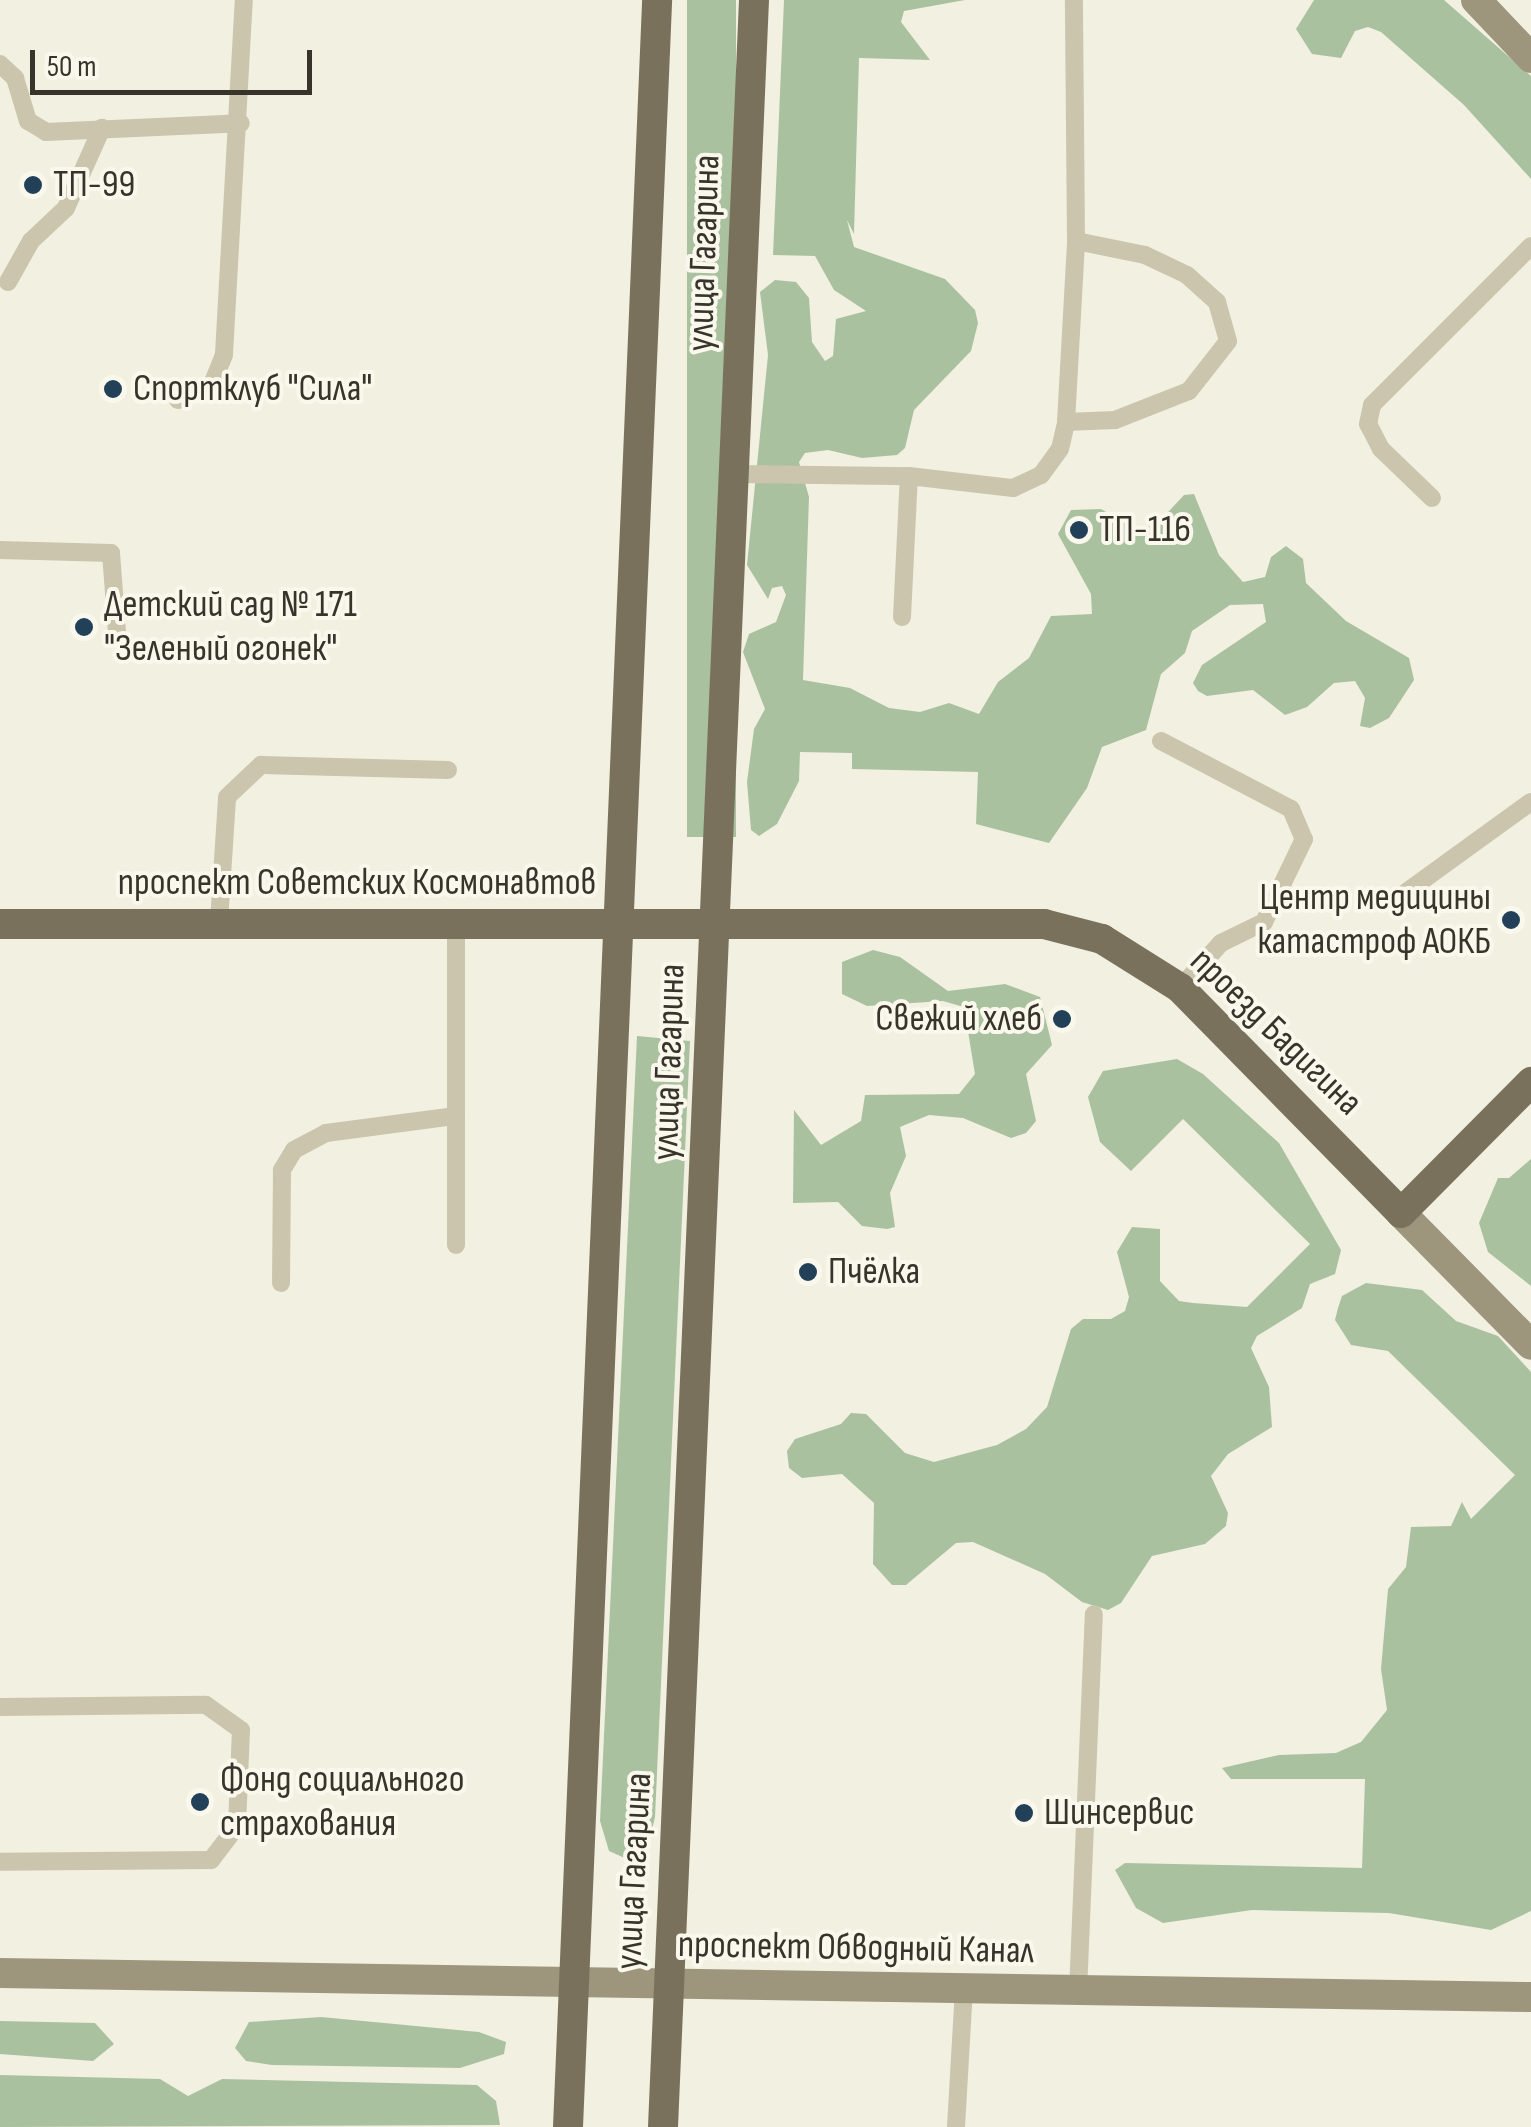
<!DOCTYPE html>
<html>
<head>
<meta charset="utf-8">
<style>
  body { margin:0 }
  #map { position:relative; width:1531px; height:2127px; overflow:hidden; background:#f2f0e0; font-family:"Sofia Sans Condensed",sans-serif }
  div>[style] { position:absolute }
  .green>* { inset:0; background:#aac1a0; transform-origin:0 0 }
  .lane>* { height:18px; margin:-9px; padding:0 9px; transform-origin:9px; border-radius:9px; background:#cac5ac }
  .secondary>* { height:30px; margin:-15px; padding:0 15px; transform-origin:15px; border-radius:15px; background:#9e957d }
  .primary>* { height:30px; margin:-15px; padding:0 15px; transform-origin:15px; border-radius:15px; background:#7a715c }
  .dots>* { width:28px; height:28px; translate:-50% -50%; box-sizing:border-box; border:5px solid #faf8ec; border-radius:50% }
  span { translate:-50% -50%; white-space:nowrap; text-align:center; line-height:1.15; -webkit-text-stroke:8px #faf8ec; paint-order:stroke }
  .poi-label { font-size:38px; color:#38342b }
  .left { translate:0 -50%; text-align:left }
  .right { translate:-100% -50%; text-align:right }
  .street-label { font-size:38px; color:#38342b }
  .scale { position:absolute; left:30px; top:50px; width:282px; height:45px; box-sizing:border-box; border:5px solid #38342b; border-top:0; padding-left:12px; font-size:30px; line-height:35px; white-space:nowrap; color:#38342b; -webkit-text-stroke:8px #faf8ec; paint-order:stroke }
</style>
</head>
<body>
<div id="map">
  <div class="green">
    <i style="left:687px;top:0;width:49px;height:837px"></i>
    <i style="clip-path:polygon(784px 0,965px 0,904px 11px,901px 22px,930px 60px,859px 58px,854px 234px,847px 220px,854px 247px,945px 279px,975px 310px,978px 323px,971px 351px,914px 410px,905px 448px,897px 455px,862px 458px,828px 450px,805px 453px,799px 462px,809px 497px,803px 680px,850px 688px,889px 708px,920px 712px,949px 703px,979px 714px,998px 682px,1029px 658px,1051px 616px,1092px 614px,1091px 594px,1058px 534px,1071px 510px,1101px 509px,1137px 530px,1157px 524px,1184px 495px,1194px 494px,1219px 555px,1243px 582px,1265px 577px,1271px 557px,1286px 546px,1303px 559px,1306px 583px,1346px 621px,1409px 658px,1414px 680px,1389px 718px,1370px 728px,1360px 726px,1365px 698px,1355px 681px,1334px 683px,1307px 707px,1285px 715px,1253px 690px,1207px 696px,1198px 691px,1193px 683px,1202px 665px,1266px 622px,1263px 604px,1230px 605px,1192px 631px,1185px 653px,1161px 674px,1146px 730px,1102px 747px,1087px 788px,1049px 843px,976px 824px,978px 772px,852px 769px,852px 753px,800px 752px,799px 781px,777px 824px,759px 836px,751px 830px,747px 782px,754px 729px,765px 709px,743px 652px,749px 634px,776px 622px,786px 595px,782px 586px,772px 588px,768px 599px,747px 565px,768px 355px,760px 292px,775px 280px,796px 282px,809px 298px,812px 342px,825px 361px,833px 356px,836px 319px,866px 311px,834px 290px,815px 256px,773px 255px)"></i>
    <i style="clip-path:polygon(1314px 0,1444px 0,1531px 76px,1531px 179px,1464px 105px,1381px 32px,1368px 27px,1355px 31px,1341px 58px,1312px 54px,1296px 29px)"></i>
    <i style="clip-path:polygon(873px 950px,900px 957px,948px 991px,1005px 984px,1040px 997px,1052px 1045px,1026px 1074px,1036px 1121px,1026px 1133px,1011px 1138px,963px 1118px,929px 1115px,900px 1127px,906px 1156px,890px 1193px,895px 1227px,887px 1229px,862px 1226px,838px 1202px,793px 1203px,794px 1110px,821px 1145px,861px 1121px,865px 1095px,959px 1094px,975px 1074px,964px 1007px,943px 1001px,867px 1006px,842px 994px,842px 962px)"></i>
    <i style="clip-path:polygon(637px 1036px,690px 1041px,655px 1817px,647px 1851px,627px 1859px,609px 1851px,600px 1821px)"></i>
    <i style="clip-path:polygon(1177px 1059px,1203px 1074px,1279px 1143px,1341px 1250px,1335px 1274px,1310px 1284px,1302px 1308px,1257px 1336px,1251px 1348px,1269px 1387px,1272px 1427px,1228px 1454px,1211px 1476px,1228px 1513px,1226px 1526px,1205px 1544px,1152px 1556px,1121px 1603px,1108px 1610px,1082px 1602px,1045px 1574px,973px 1542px,956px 1543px,906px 1585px,892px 1585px,873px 1564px,874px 1503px,842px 1474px,802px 1478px,789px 1468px,787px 1451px,795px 1439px,841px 1424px,851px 1413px,866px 1414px,905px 1453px,934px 1462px,997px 1445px,1026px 1429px,1047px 1407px,1071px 1329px,1083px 1319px,1111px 1319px,1125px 1311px,1129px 1297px,1117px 1252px,1132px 1227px,1160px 1229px,1160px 1281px,1179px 1301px,1193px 1303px,1247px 1307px,1310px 1244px,1183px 1119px,1131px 1171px,1100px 1142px,1088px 1097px,1103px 1071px)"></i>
    <i style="clip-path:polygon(1531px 1159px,1531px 1286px,1488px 1252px,1479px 1223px,1498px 1178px,1509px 1178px)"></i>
    <i style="clip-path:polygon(1366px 1283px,1422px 1290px,1456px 1321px,1498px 1336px,1531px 1372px,1531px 1911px,1491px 1930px,1389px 1913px,1252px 1910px,1163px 1923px,1136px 1908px,1115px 1870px,1125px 1863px,1362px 1868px,1365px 1779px,1231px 1779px,1222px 1768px,1279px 1755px,1336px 1753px,1361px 1742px,1387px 1710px,1381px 1669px,1388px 1589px,1406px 1567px,1411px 1527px,1451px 1526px,1462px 1502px,1471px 1519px,1515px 1475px,1388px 1351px,1351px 1345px,1335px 1320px,1338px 1308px,1342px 1296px)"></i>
    <i style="clip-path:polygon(321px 2017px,479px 2032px,506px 2042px,504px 2054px,460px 2068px,272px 2065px,246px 2061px,235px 2048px,249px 2022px)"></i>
    <i style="clip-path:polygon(0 2021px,95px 2023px,114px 2044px,93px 2061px,0 2054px)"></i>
    <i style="clip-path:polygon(0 2075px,160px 2079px,188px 2096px,222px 2079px,477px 2085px,496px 2101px,500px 2125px,0 2127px)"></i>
  </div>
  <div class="lane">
    <i style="left:0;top:64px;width:21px;rotate:43deg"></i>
    <i style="left:15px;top:78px;width:45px;rotate:73.2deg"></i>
    <i style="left:28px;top:121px;width:21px;rotate:31deg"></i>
    <i style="left:46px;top:132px;width:195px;rotate:-2.6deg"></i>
    <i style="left:8px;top:282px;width:47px;rotate:-60.7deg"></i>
    <i style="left:31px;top:241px;width:48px;rotate:-43.3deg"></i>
    <i style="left:66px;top:208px;width:88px;rotate:-65.8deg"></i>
    <i style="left:178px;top:400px;width:10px;rotate:-73deg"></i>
    <i style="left:181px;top:390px;width:30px;rotate:-6deg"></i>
    <i style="left:211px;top:387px;width:35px;rotate:-68deg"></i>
    <i style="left:224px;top:354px;width:355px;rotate:-86.8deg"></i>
    <i style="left:1066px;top:422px;width:49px;rotate:-2.3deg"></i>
    <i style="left:1115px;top:420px;width:79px;rotate:-21.4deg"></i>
    <i style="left:1189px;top:391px;width:63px;rotate:-52deg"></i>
    <i style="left:1228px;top:341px;width:41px;rotate:-105.8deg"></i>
    <i style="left:1217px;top:302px;width:40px;rotate:-138deg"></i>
    <i style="left:1187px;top:275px;width:47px;rotate:-154.5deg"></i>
    <i style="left:1145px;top:255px;width:70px;rotate:-168.5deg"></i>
    <i style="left:734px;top:474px;width:175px;rotate:0.7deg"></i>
    <i style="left:909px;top:476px;width:105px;rotate:6.6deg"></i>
    <i style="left:1013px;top:488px;width:31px;rotate:-25deg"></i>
    <i style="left:1041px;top:475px;width:32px;rotate:-54deg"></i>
    <i style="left:1060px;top:449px;width:28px;rotate:-77deg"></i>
    <i style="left:1066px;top:422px;width:181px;rotate:-86.8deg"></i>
    <i style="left:1076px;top:241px;width:241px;rotate:-90.5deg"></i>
    <i style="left:1432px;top:498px;width:71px;rotate:-136.1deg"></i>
    <i style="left:1381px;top:449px;width:28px;rotate:-117deg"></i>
    <i style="left:1368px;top:424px;width:19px;rotate:-78deg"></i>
    <i style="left:1372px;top:405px;width:225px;rotate:-45deg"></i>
    <i style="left:0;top:550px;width:111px;rotate:1.5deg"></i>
    <i style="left:111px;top:553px;width:79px;rotate:85.7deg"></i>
    <i style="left:902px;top:617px;width:141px;rotate:-87.2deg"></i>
    <i style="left:1161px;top:741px;width:147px;rotate:27.6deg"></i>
    <i style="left:1291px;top:809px;width:33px;rotate:67deg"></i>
    <i style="left:1304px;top:839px;width:92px;rotate:115.7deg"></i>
    <i style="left:1264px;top:922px;width:48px;rotate:154deg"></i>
    <i style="left:1221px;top:943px;width:61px;rotate:132.3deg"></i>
    <i style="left:1394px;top:901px;width:169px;rotate:-35.9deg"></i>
    <i style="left:219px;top:922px;width:125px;rotate:-86.3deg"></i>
    <i style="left:227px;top:797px;width:47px;rotate:-43.3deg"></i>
    <i style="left:261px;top:765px;width:187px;rotate:1.5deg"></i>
    <i style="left:456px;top:1245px;width:322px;rotate:-90deg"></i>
    <i style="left:281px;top:1283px;width:113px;rotate:-89.5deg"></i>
    <i style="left:282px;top:1170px;width:23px;rotate:-59deg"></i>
    <i style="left:294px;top:1150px;width:36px;rotate:-28deg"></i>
    <i style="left:326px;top:1133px;width:131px;rotate:-7.5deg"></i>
    <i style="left:0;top:1707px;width:206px;rotate:-0.6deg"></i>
    <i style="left:206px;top:1705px;width:43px;rotate:35.5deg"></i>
    <i style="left:241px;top:1730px;width:96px;rotate:92.4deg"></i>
    <i style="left:237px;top:1826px;width:43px;rotate:127.4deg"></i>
    <i style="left:211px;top:1860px;width:211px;rotate:179.5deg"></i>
    <i style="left:1078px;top:1992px;width:378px;rotate:-87.6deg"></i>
    <i style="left:956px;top:2127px;width:139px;rotate:-86.7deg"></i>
  </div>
  <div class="secondary">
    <i style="left:1476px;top:0;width:80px;rotate:46.5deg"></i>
    <i style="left:1401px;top:1213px;width:185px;rotate:45.4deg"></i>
    <i style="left:0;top:1973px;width:1531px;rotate:0.9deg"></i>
  </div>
  <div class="primary">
    <i style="left:0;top:924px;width:1044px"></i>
    <i style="left:1044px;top:924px;width:60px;rotate:14.5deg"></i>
    <i style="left:1102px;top:939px;width:92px;rotate:32.1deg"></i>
    <i style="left:1180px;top:988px;width:315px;rotate:45.5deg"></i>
    <i style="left:1401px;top:1213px;width:185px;rotate:-45.2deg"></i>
    <i style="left:568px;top:2127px;width:2129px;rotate:-87.6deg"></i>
    <i style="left:663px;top:2127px;width:2129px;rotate:-87.55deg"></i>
  </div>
  <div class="dots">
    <i style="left:33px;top:185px;background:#224158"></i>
    <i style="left:113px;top:389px;background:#224158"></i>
    <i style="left:1079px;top:530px;background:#224158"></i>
    <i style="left:84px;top:627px;background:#224158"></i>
    <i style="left:1511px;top:920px;background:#224158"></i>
    <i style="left:1062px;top:1019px;background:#224158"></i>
    <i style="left:808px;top:1272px;background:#224158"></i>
    <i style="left:200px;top:1802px;background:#224158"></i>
    <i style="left:1024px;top:1813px;background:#224158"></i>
  </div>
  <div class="poi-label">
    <span class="left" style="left:53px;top:185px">ТП-99</span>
    <span class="left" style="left:133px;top:389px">Спортклуб "Сила"</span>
    <span class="left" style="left:1099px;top:530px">ТП-116</span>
    <span class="left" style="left:104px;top:627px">Детский сад № 171<br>"Зеленый огонек"</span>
    <span class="right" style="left:1491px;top:920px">Центр медицины<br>катастроф АОКБ</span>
    <span class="right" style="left:1042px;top:1019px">Свежий хлеб</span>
    <span class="left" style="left:828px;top:1272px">Пчёлка</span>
    <span class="left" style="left:220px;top:1802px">Фонд социального<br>страхования</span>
    <span class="left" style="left:1044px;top:1813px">Шинсервис</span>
  </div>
  <div class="street-label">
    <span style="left:704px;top:253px;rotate:-88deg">улица Гагарина</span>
    <span style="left:357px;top:883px">проспект Советских Космонавтов</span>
    <span style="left:1276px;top:1032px;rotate:44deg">проезд Бадигина</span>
    <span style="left:669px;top:1062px;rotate:-88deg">улица Гагарина</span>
    <span style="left:634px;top:1871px;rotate:-87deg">улица Гагарина</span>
    <span style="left:856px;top:1948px;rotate:1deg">проспект Обводный Канал</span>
  </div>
  <div class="scale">50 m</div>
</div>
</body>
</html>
